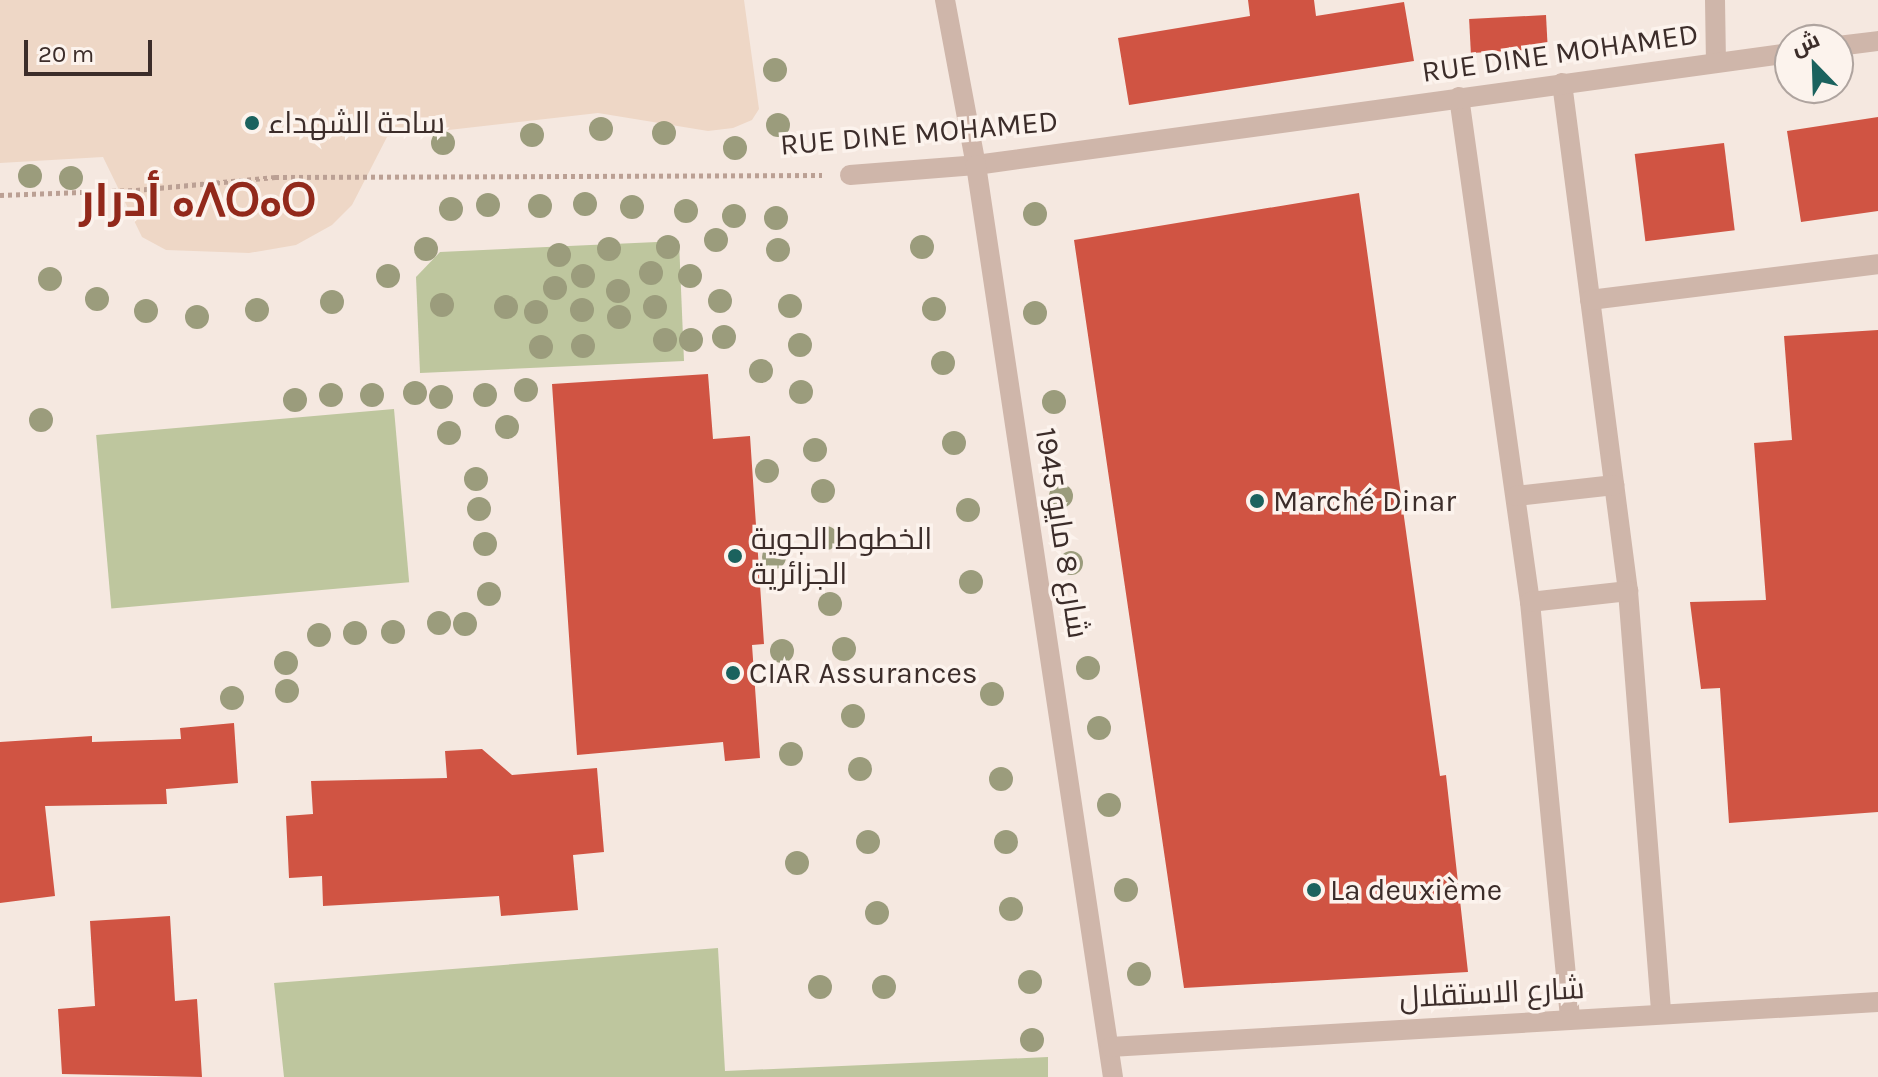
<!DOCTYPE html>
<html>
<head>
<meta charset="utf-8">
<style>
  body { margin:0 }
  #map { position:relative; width:1878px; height:1077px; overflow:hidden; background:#f5e8e0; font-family:Karla,Cairo,"Noto Sans Tifinagh",sans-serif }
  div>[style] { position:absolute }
  .green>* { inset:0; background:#bec69e; transform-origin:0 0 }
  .plaza>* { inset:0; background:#eed7c6 }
  .building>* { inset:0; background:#d05443; transform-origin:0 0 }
  .path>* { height:5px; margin-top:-2.5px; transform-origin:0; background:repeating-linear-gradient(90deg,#bba094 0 4px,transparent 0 8px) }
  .minor>* { height:20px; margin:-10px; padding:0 10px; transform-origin:10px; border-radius:10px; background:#cfb6aa }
  .tertiary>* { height:20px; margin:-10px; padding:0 10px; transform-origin:10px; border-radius:10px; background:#cfb6aa }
  .trees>* { width:24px; height:24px; margin:-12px; border-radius:50%; background:#9b9c7c }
  .dots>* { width:22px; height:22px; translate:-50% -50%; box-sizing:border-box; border:4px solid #fcf3ed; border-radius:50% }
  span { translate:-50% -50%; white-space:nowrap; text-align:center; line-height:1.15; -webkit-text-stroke:7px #fcf3ed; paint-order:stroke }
  .street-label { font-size:30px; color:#3c2d2a }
  .poi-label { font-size:30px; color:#3c2d2a }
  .left { translate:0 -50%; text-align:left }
  .town-label { font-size:46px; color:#92291b; font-weight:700 }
  .north { position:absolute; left:1774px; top:24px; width:80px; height:80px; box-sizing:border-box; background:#fcf3ed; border:2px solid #afa49f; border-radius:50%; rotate:337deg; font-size:22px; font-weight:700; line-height:32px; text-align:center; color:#3c2d2a }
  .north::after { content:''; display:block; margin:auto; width:28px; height:36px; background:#1b625e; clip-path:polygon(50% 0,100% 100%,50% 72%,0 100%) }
  .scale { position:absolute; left:24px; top:40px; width:128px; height:36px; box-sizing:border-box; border:4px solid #3c2d2a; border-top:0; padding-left:10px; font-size:24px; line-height:28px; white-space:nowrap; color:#3c2d2a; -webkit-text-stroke:6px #fcf3ed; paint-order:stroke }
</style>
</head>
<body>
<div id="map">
  <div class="green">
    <i style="clip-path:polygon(679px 241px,684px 361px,420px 373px,416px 277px,440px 252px)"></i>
    <i style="left:394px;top:409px;width:174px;height:299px;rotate:85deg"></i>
    <i style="clip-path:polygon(718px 948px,725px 1071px,1048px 1057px,1048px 1077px,284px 1077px,274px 983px)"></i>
  </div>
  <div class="plaza">
    <i style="clip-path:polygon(0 0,744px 0,759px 109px,752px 120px,733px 128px,708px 131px,598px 113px,387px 137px,352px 205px,332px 225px,296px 245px,249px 253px,166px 250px,142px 237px,103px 157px,0 163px)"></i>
  </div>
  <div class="building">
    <i style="clip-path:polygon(1248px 0,1314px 0,1316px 16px,1404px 2px,1414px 61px,1129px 105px,1118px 38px,1250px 16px)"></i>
    <i style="left:1546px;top:15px;width:34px;height:77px;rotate:87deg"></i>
    <i style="clip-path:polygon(1878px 117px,1878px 211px,1801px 222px,1787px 131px)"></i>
    <i style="left:1724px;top:143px;width:88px;height:90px;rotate:83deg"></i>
    <i style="clip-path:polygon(1359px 193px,1440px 776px,1446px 775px,1468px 972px,1184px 988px,1074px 240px)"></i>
    <i style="clip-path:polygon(1878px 330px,1878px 812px,1729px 823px,1720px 688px,1701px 689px,1690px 602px,1766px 600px,1754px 443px,1792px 440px,1784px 336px)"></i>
    <i style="clip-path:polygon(708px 374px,713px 439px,750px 436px,764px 644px,752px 645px,760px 758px,725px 761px,723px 742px,577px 755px,552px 384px)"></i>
    <i style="clip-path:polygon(234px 723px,238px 783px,166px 789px,167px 804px,45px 806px,55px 896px,0 903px,0 742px,92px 736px,92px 742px,181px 739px,180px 728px)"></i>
    <i style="clip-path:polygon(482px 749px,512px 775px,597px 768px,604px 852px,573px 855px,578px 910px,501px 916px,499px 896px,323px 906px,322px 876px,289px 878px,286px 816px,313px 814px,311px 781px,447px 778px,445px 751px)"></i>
    <i style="clip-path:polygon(170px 916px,175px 1001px,197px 999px,202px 1077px,62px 1074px,58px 1009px,95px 1006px,90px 921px)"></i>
  </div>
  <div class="path">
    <i style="left:0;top:195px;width:136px;rotate:-2.1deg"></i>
    <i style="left:136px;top:190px;width:140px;rotate:-5.3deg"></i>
    <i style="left:275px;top:177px;width:547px;rotate:-0.21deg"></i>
  </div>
  <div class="minor">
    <i style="left:1715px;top:0;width:62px;rotate:89.1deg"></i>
    <i style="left:1838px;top:46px;width:40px;rotate:-7.1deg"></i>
    <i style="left:1562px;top:83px;width:512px;rotate:82.6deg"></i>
    <i style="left:1628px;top:591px;width:424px;rotate:85.5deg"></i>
    <i style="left:1459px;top:97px;width:510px;rotate:82deg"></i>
    <i style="left:1530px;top:602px;width:418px;rotate:84.5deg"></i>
    <i style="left:850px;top:175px;width:126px;rotate:-4.5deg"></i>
    <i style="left:976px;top:165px;width:822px;rotate:-7.83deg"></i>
    <i style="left:1590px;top:300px;width:290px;rotate:-7.1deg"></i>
    <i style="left:1516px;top:496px;width:99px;rotate:-6.4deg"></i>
    <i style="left:1530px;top:602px;width:99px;rotate:-6.4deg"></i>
  </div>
  <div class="tertiary">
    <i style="left:945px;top:0;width:168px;rotate:79.4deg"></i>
    <i style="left:976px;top:165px;width:922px;rotate:81.46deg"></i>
    <i style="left:1110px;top:1047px;width:769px;rotate:-3.35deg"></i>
  </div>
  <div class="trees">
    <i style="left:775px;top:70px"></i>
    <i style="left:778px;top:125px"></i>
    <i style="left:601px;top:129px"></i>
    <i style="left:664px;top:133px"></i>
    <i style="left:532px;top:135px"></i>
    <i style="left:443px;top:143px"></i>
    <i style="left:735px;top:148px"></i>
    <i style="left:30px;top:176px"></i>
    <i style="left:71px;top:178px"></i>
    <i style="left:585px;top:204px"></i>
    <i style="left:488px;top:205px"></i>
    <i style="left:540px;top:206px"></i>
    <i style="left:632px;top:207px"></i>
    <i style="left:451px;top:209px"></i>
    <i style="left:686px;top:211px"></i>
    <i style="left:1035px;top:214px"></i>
    <i style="left:734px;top:216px"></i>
    <i style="left:776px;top:218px"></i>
    <i style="left:716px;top:240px"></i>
    <i style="left:668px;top:247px"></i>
    <i style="left:922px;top:247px"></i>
    <i style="left:426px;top:249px"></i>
    <i style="left:609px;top:249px"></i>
    <i style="left:778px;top:250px"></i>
    <i style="left:559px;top:255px"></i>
    <i style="left:651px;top:273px"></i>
    <i style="left:388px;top:276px"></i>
    <i style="left:583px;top:276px"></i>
    <i style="left:690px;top:276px"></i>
    <i style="left:50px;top:279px"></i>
    <i style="left:555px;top:288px"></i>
    <i style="left:618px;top:291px"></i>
    <i style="left:97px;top:299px"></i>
    <i style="left:720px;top:301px"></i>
    <i style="left:332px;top:302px"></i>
    <i style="left:442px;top:305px"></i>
    <i style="left:790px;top:306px"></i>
    <i style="left:506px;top:307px"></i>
    <i style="left:655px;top:307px"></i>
    <i style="left:934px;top:309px"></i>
    <i style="left:257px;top:310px"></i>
    <i style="left:582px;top:310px"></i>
    <i style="left:146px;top:311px"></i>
    <i style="left:536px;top:312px"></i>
    <i style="left:1035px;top:313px"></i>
    <i style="left:197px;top:317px"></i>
    <i style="left:619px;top:317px"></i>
    <i style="left:724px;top:337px"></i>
    <i style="left:665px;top:340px"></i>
    <i style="left:691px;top:340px"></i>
    <i style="left:800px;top:345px"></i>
    <i style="left:583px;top:346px"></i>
    <i style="left:541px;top:347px"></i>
    <i style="left:943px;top:363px"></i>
    <i style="left:761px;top:371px"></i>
    <i style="left:526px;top:390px"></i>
    <i style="left:801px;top:392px"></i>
    <i style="left:415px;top:393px"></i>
    <i style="left:331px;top:395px"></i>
    <i style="left:372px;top:395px"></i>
    <i style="left:485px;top:395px"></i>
    <i style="left:441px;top:397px"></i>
    <i style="left:295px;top:400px"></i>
    <i style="left:1054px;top:402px"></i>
    <i style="left:41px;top:420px"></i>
    <i style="left:507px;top:427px"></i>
    <i style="left:449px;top:433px"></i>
    <i style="left:954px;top:443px"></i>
    <i style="left:815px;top:450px"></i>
    <i style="left:767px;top:471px"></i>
    <i style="left:476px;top:479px"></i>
    <i style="left:823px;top:491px"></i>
    <i style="left:1061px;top:496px"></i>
    <i style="left:479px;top:509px"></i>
    <i style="left:968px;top:510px"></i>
    <i style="left:826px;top:538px"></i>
    <i style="left:485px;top:544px"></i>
    <i style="left:774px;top:557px"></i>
    <i style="left:1071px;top:563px"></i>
    <i style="left:971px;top:582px"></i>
    <i style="left:489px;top:594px"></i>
    <i style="left:830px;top:604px"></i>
    <i style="left:439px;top:623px"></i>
    <i style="left:465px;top:624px"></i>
    <i style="left:393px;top:632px"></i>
    <i style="left:355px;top:633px"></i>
    <i style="left:319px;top:635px"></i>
    <i style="left:844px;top:649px"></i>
    <i style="left:782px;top:651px"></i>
    <i style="left:286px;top:663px"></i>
    <i style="left:1088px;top:668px"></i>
    <i style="left:287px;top:691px"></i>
    <i style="left:992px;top:694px"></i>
    <i style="left:232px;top:698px"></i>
    <i style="left:853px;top:716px"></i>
    <i style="left:1099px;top:728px"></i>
    <i style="left:791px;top:754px"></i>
    <i style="left:860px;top:769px"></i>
    <i style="left:1001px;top:779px"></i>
    <i style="left:1109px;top:805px"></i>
    <i style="left:868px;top:842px"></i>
    <i style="left:1006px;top:842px"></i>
    <i style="left:797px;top:863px"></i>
    <i style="left:1126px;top:890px"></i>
    <i style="left:1011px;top:909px"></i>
    <i style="left:877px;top:913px"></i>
    <i style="left:1139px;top:974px"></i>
    <i style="left:1030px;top:982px"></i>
    <i style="left:820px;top:987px"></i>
    <i style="left:884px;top:987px"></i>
    <i style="left:1032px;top:1040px"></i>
  </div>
  <div class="dots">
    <i style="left:252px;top:123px;background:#1b625e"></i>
    <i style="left:1257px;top:501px;background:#1b625e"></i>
    <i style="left:735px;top:556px;background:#1b625e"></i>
    <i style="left:733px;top:673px;background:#1b625e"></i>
    <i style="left:1314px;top:890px;background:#1b625e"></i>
  </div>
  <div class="street-label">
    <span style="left:1560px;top:53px;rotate:-8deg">RUE DINE MOHAMED</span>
    <span style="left:919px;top:133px;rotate:-5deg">RUE DINE MOHAMED</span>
    <span style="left:1062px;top:533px;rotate:81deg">شارع 8 مايو 1945</span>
    <span style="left:1492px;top:993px;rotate:-3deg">شارع الاستقلال</span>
  </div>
  <div class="poi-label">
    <span class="left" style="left:268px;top:123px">ساحة الشهداء</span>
    <span class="left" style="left:1273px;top:501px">Marché Dinar</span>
    <span class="left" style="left:751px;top:556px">الخطوط الجوية<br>الجزائرية</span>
    <span class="left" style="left:749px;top:673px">CIAR Assurances</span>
    <span class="left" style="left:1330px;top:890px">La deuxième</span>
  </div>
  <div class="town-label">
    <span style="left:198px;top:201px">أدرار ⴰⴷⵔⴰⵔ</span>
  </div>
  <div class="north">ش</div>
  <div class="scale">20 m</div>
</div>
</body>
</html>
